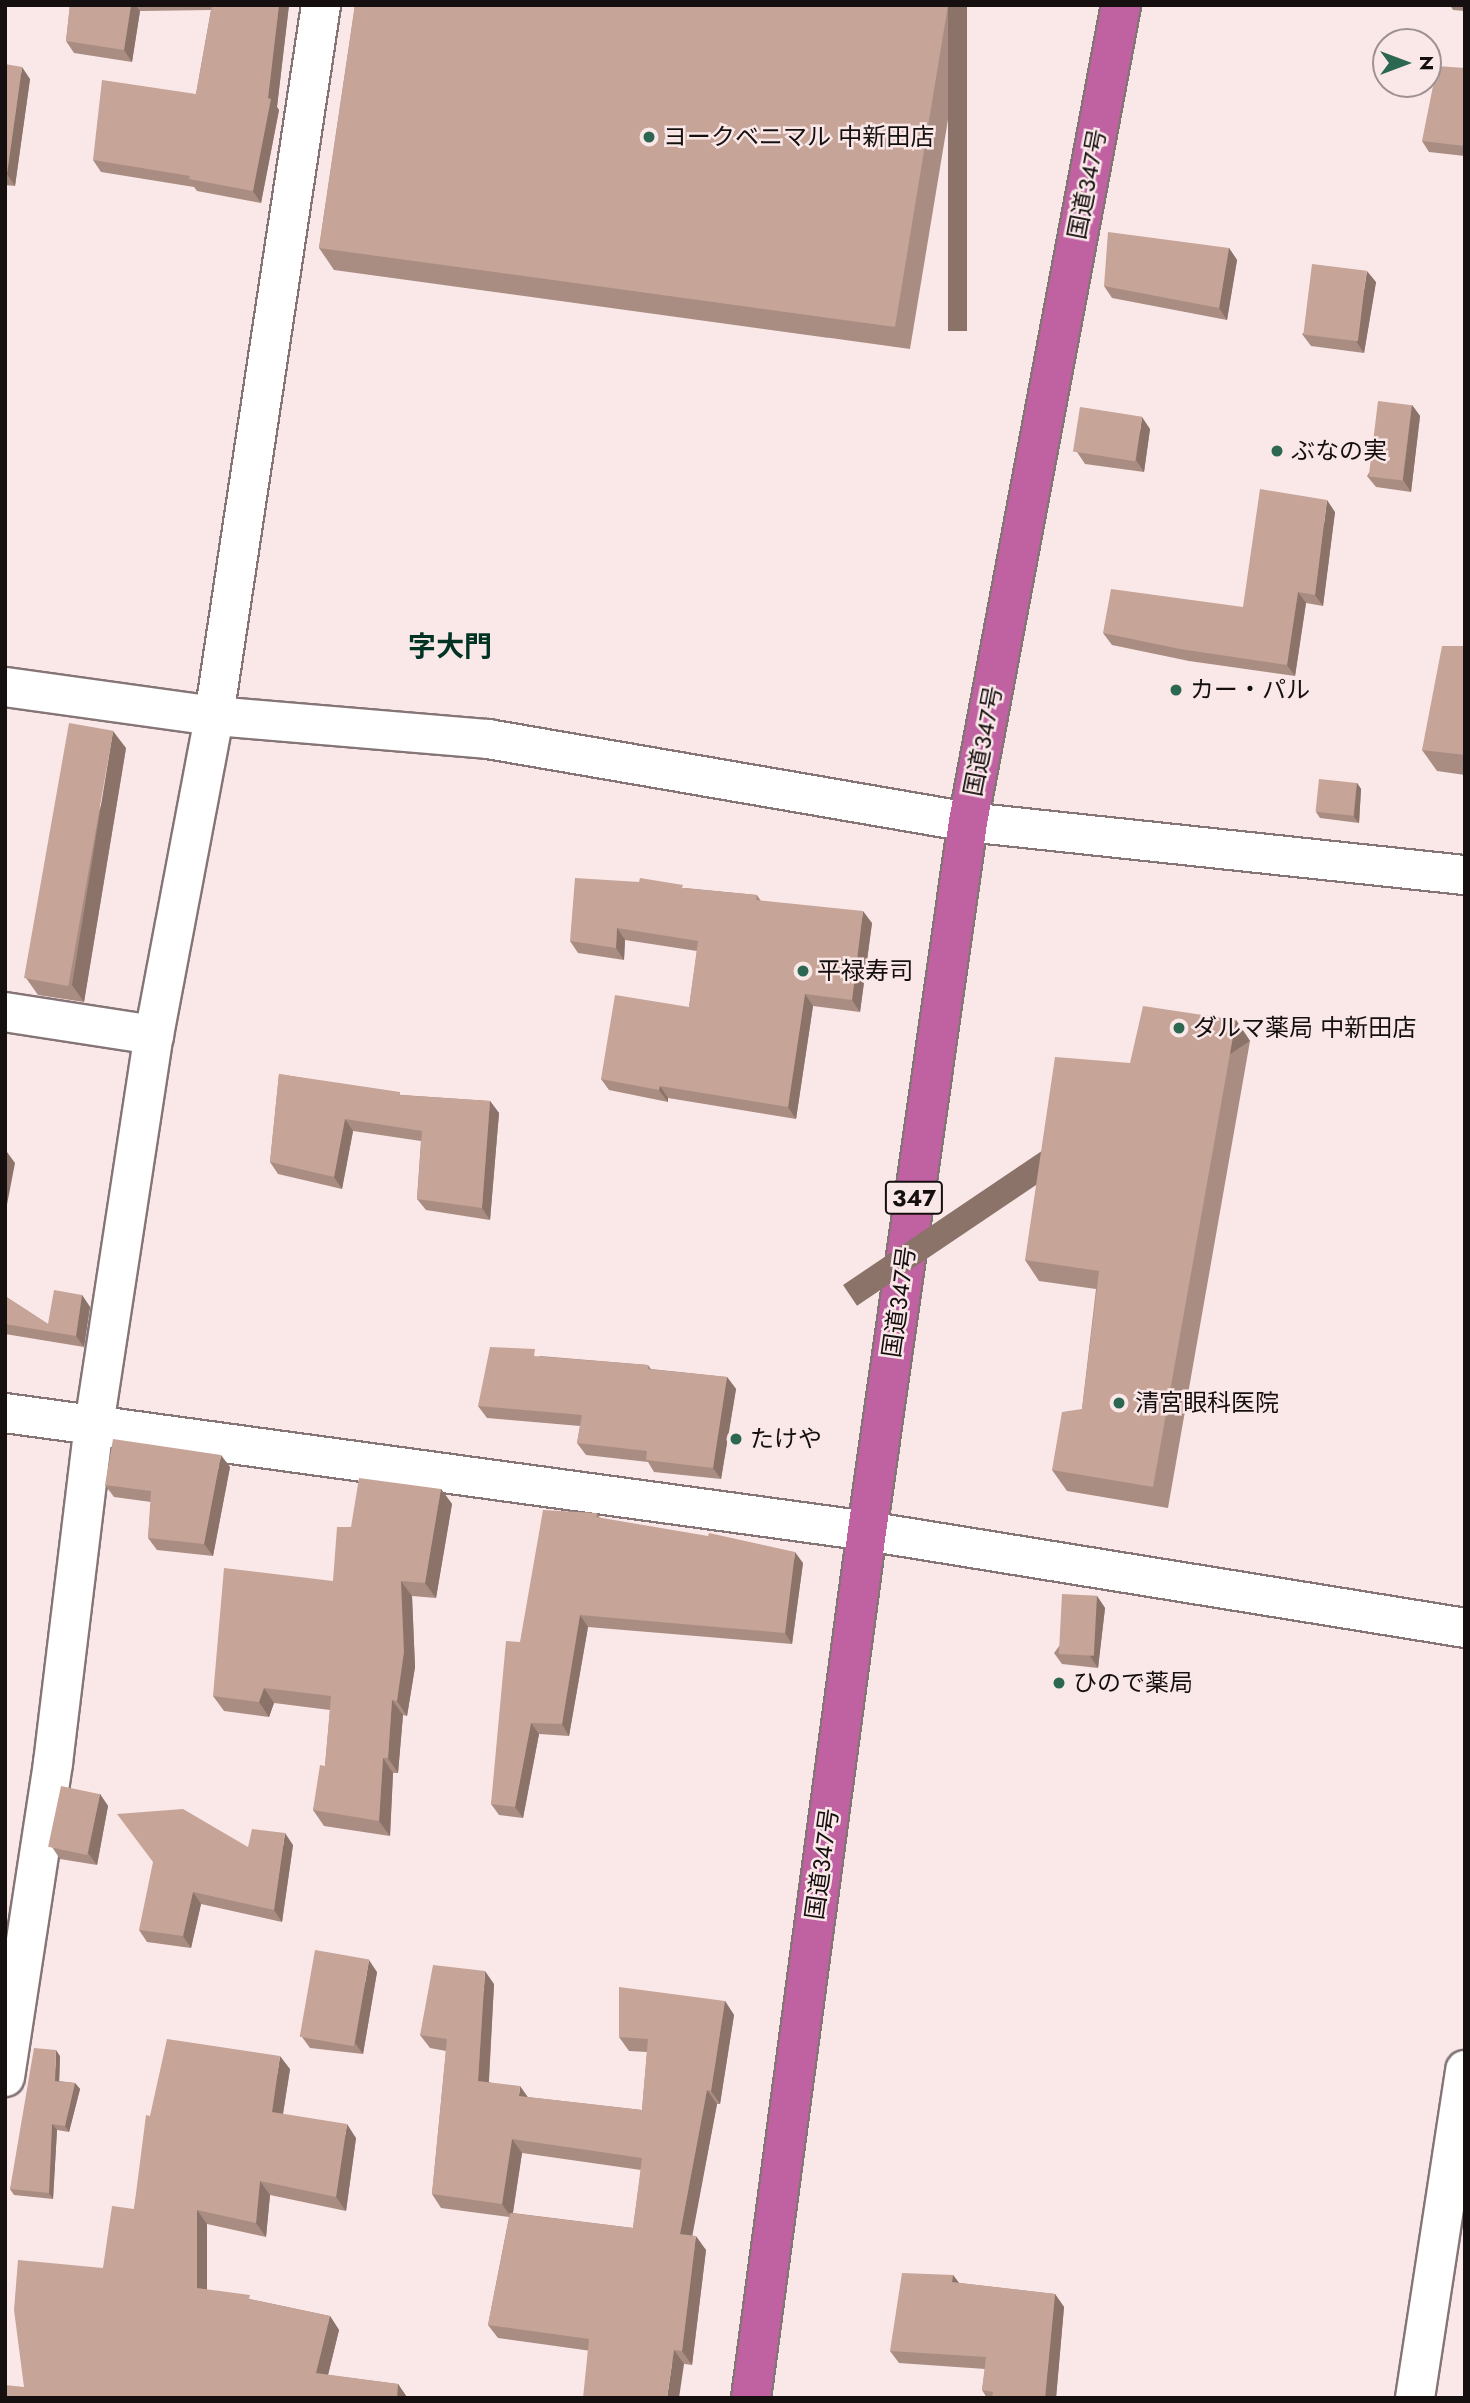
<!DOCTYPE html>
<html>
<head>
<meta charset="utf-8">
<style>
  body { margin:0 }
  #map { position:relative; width:1470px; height:2403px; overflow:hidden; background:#fae8e9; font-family:Jost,"Noto Sans JP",sans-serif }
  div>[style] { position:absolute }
  .roads { filter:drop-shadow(2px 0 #857577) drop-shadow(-2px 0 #857577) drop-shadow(0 2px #857577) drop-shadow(0 -2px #857577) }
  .minor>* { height:38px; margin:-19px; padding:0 19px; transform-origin:19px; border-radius:19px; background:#fff }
  .highway>* { height:38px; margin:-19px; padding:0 19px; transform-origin:19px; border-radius:19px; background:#c061a2 }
  .wall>* { inset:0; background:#aa8d82 }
  .shaded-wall>* { inset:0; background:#8b736a; transform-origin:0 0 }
  .building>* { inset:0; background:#c6a497; transform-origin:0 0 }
  .dots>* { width:19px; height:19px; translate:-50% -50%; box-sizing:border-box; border:4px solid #fae8e9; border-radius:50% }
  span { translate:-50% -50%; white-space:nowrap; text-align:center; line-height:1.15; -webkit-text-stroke:5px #fae8e9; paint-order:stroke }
  .shield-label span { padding:2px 5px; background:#fae8e9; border:2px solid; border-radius:5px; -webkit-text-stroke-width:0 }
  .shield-label { font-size:23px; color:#150f0f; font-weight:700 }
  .poi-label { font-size:24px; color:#150f0f }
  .left { translate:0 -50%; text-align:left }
  .street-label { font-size:24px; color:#150f0f }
  .quarter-label { font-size:28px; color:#003323; font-weight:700 }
  .frame { position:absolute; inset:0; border:7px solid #150f0f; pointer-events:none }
  .north { position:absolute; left:1372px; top:28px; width:70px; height:70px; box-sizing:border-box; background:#fae8e9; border:2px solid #9e9192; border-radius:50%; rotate:90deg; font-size:19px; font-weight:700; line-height:28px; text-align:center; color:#150f0f }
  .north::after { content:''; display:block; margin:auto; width:24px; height:32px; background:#2c6751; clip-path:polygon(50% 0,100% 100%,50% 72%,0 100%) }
</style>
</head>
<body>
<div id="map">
  <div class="roads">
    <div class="minor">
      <i style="left:5px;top:687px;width:211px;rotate:7.9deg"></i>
      <i style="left:214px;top:716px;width:275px;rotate:4.8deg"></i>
      <i style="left:488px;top:739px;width:487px;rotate:9.8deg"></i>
      <i style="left:968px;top:822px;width:500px;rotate:6.1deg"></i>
      <i style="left:5px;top:1012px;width:151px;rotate:8.8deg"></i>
      <i style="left:5px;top:1413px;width:870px;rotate:7.79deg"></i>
      <i style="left:867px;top:1531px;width:606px;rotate:9.21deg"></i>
      <i style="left:5px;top:2077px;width:318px;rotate:-81.3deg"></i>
      <i style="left:53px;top:1763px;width:340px;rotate:-83.1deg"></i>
      <i style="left:94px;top:1425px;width:395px;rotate:-81.3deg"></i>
      <i style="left:154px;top:1035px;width:325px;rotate:-79.3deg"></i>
      <i style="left:214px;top:716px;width:719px;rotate:-81.44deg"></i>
      <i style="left:1415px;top:2398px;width:332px;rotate:-81.3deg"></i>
    </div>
    <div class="highway">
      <i style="left:751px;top:2398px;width:875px;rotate:-82.38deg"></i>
      <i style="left:867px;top:1531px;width:716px;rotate:-81.89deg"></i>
      <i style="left:968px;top:822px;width:831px;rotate:-79.39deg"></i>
    </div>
  </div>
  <div class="wall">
    <i style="clip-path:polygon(70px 5px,289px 5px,277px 107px,279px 110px,261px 203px,197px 191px,194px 187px,101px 172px,93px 160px,196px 94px,211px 10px,140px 11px,132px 62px,74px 53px,66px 41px)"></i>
    <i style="clip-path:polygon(355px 5px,967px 5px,910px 349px,334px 270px,319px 248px)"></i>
    <i style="clip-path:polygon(1450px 5px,1465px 5px,1465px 11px,1453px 10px)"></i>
    <i style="clip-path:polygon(5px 64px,30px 79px,15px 186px,5px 185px)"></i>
    <i style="clip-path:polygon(1465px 68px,1465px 156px,1429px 152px,1422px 141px)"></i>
    <i style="clip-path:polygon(1229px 248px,1237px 260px,1227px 320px,1112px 298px,1104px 286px)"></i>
    <i style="clip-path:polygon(1376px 282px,1364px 353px,1311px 346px,1302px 334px)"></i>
    <i style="clip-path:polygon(1412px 405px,1420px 416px,1411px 492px,1376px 487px,1367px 476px)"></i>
    <i style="clip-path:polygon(1150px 429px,1144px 472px,1085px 464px,1077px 452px)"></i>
    <i style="clip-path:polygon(1335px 512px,1323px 606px,1306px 603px,1295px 676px,1189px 661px,1112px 645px,1103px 633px,1243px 607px)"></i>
    <i style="clip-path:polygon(1465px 646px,1465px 775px,1437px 771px,1422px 750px)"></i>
    <i style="clip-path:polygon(126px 748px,84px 1002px,38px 995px,26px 978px)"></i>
    <i style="clip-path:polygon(1357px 783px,1361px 789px,1359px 823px,1320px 818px,1316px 812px)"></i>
    <i style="clip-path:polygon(685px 888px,757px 895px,761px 901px,872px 923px,860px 1012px,813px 1006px,796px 1119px,668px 1098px,668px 1102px,609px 1090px,601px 1079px,689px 1007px,697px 951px,625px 940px,624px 960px,578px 953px,570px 941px)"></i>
    <i style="clip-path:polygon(1236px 1020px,1250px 1041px,1168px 1508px,1067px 1491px,1052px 1470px,1082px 1409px,1096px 1289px,1039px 1281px,1025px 1260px,1130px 1063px)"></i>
    <i style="clip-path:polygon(279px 1074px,402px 1095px,490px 1101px,499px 1113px,490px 1220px,426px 1210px,417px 1199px,421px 1141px,353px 1131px,342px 1189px,278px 1174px,270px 1162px)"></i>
    <i style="clip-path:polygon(82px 1295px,90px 1307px,84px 1347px,5px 1334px,5px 1296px,48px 1324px)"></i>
    <i style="clip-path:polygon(540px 1356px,648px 1365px,651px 1369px,727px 1377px,736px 1389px,721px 1479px,654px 1472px,648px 1462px,586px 1455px,577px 1443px,580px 1426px,487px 1418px,478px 1406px)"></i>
    <i style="clip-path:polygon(230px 1467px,213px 1556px,157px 1550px,148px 1538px,151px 1502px,114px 1497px,105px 1485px)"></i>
    <i style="clip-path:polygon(441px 1489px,452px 1504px,436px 1598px,412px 1596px,415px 1667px,407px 1716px,403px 1715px,398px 1773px,393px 1773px,390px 1836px,324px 1826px,313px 1810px,325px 1766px,330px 1710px,274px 1703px,269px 1717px,224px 1711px,213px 1696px,333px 1581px,351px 1527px)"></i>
    <i style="clip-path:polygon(597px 1513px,600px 1518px,803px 1563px,792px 1644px,588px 1627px,569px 1736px,539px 1734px,523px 1818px,499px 1815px,491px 1804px,520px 1642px)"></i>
    <i style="clip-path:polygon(1097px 1596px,1105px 1608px,1098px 1668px,1062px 1664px,1054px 1653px)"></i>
    <i style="clip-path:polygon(100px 1794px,108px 1806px,97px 1865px,60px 1859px,52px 1847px)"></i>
    <i style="clip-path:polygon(293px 1845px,282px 1922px,201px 1904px,191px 1948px,147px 1942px,139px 1930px,248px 1847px)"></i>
    <i style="clip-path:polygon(377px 1972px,363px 2054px,310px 2048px,302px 2037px)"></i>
    <i style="clip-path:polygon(evenodd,494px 1984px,489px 2082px,527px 2097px,642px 2110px,647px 2052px,629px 2051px,619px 2037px,725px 2001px,734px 2015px,720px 2104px,717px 2104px,692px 2235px,706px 2250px,692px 2365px,498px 2338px,488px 2325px,509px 2217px,441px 2208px,432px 2194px,446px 2051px,430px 2048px,420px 2035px,494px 1984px,522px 2153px,641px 2170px,633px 2228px,513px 2213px,522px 2153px)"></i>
    <i style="clip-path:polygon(60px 2056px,59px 2081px,75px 2083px,80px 2089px,69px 2132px,57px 2130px,53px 2199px,14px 2195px,10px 2189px)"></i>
    <i style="clip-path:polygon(290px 2069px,283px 2114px,356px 2138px,346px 2211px,270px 2195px,266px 2237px,207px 2224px,207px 2290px,330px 2316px,339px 2330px,328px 2375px,398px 2384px,407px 2398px,5px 2398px,24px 2387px,103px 2268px,134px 2209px,150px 2116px)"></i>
    <i style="clip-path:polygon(953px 2275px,959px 2283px,1055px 2294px,1064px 2307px,1056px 2398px,987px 2398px,982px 2390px,985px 2369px,899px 2363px,890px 2351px)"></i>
  </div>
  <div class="shaded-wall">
    <i style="clip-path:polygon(131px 5px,135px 5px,140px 11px,132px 62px,124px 50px)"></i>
    <i style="clip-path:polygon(279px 5px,289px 5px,277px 107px,279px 110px,261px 203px,253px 191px,268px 98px)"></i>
    <i style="left:948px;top:5px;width:19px;height:326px"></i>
    <i style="clip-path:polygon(22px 67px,30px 79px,15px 186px,7px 174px)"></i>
    <i style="clip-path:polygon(1229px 248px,1237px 260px,1227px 320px,1219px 308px)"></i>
    <i style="clip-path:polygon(1367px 271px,1376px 282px,1364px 353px,1356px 341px)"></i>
    <i style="clip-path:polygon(1412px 405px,1420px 416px,1411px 492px,1403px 480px)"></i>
    <i style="clip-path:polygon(1142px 417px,1150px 429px,1144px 472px,1136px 460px)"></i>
    <i style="clip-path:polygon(1327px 500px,1335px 512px,1323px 606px,1315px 595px)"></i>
    <i style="clip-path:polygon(1298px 592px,1306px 603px,1295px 676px,1287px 665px)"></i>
    <i style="clip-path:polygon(113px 731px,126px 748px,84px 1002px,72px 985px)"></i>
    <i style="clip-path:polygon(1357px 783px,1361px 789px,1359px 823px,1354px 817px)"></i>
    <i style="clip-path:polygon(863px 911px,872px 923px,860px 1012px,852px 1000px)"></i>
    <i style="clip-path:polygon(617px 928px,625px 940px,624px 960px,616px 948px)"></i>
    <i style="clip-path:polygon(805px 994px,813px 1006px,796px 1119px,788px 1107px)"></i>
    <i style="left:1236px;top:1020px;width:25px;height:474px;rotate:56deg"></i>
    <i style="clip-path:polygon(660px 1086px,668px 1098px,668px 1102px,659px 1090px)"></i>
    <i style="clip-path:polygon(490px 1101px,499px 1113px,490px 1220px,482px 1208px)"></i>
    <i style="clip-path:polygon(345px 1119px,353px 1131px,342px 1189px,334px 1177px)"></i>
    <i style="clip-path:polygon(7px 1152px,15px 1163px,5px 1215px,5px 1163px)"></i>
    <i style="clip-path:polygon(82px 1295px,90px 1307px,84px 1347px,76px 1336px)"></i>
    <i style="clip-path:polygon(727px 1377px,736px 1389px,721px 1479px,713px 1468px)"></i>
    <i style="clip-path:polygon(221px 1455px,230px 1467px,213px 1556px,204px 1544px)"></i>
    <i style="clip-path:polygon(441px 1489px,452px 1504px,436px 1598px,425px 1583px)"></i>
    <i style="clip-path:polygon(795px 1552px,803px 1563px,792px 1644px,785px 1633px)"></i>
    <i style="clip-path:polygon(401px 1581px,412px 1596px,415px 1667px,407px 1716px,397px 1701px)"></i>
    <i style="clip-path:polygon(1097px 1596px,1105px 1608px,1098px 1668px,1090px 1656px)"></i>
    <i style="clip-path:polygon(580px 1615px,588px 1627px,569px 1736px,562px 1724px)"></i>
    <i style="clip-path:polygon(264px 1688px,274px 1703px,269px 1717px,259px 1702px)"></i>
    <i style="clip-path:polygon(392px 1700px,403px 1715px,398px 1773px,388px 1758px)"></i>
    <i style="clip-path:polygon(531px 1723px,539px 1734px,523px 1818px,515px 1807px)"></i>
    <i style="clip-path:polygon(383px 1758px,393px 1773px,390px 1836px,379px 1821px)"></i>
    <i style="clip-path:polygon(100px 1794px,108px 1806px,97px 1865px,88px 1853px)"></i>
    <i style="clip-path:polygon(285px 1833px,293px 1845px,282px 1922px,274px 1910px)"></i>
    <i style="clip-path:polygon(193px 1892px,201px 1904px,191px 1948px,183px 1936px)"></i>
    <i style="clip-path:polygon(369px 1960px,377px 1972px,363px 2054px,355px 2043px)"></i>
    <i style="clip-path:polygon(485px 1971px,494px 1984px,488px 2094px,478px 2081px)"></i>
    <i style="clip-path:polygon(725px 2001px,734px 2015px,720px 2104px,711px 2091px)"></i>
    <i style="clip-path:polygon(56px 2050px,60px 2056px,59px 2087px,55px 2081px)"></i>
    <i style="clip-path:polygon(280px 2056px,290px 2069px,281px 2126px,272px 2112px)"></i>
    <i style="clip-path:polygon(75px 2083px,80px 2089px,69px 2132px,65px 2126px)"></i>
    <i style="clip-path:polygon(520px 2086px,530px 2100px,519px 2096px)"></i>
    <i style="clip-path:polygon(707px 2090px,717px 2104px,690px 2248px,680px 2234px)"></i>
    <i style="clip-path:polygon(52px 2124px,57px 2130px,53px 2199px,49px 2193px)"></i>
    <i style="clip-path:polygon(347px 2124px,356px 2138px,346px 2211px,336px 2197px)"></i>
    <i style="clip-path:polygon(512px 2139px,522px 2153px,512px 2218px,502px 2204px)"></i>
    <i style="clip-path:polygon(260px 2181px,270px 2195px,266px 2237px,256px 2223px)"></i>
    <i style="clip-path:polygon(197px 2210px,207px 2224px,207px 2302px,197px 2288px)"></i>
    <i style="clip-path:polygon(696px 2236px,706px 2250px,692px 2365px,682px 2351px)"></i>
    <i style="clip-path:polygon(953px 2275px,962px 2287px,952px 2282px)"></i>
    <i style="clip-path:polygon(1055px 2294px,1064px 2307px,1056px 2398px,1045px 2398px)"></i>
    <i style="clip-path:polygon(330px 2316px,339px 2330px,325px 2387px,316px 2373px)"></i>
    <i style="clip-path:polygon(674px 2350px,684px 2364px,679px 2398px,667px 2398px)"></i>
    <i style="clip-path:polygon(398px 2384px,407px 2397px,407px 2398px,397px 2398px)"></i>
  </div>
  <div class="building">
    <i style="clip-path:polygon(70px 5px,131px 5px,124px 50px,66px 41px)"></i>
    <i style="clip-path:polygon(212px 5px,279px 5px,268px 98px,271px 99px,253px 191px,189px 179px,190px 176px,93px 160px,102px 80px,196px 94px)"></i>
    <i style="clip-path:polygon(355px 5px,948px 5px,895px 327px,319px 248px)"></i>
    <i style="clip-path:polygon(5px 64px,22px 67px,7px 174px,5px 174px)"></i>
    <i style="clip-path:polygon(1437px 66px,1465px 68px,1465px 146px,1422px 141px)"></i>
    <i style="clip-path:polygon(1108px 232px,1229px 248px,1219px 308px,1104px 286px)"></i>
    <i style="left:1312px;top:264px;width:55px;height:71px;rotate:7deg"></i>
    <i style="left:1378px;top:401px;width:34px;height:76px;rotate:7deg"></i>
    <i style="left:1080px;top:407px;width:63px;height:45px;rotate:9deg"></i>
    <i style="clip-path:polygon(1260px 489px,1327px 500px,1315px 595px,1298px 592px,1287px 665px,1180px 649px,1103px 633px,1111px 589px,1243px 607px)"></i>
    <i style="clip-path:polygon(1442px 646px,1465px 646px,1465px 755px,1422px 750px)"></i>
    <i style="left:69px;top:723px;width:45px;height:259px;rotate:10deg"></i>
    <i style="left:1319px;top:779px;width:38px;height:33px;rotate:6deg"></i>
    <i style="clip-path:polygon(575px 878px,639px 882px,640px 878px,683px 885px,682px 888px,757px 895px,756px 900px,863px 911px,852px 1000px,805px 994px,788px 1107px,660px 1086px,659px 1090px,601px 1079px,615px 995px,689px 1007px,698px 941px,617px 928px,616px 948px,570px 941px)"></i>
    <i style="clip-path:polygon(1143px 1006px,1236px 1020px,1153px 1487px,1052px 1470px,1062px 1412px,1082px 1409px,1099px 1271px,1025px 1260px,1055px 1057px,1130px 1063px)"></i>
    <i style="clip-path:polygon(279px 1074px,400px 1092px,400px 1095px,490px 1101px,482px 1208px,417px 1199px,422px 1131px,345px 1119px,334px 1177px,270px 1162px)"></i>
    <i style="clip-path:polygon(54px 1290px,82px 1295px,76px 1336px,5px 1324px,5px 1296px,48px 1324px)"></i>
    <i style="clip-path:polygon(490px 1347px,535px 1349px,534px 1356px,648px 1365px,648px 1369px,727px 1377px,713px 1468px,646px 1460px,647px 1451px,577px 1443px,582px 1415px,478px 1406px)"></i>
    <i style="clip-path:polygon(113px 1439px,221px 1455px,204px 1544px,148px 1538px,151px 1491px,105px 1485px)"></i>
    <i style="clip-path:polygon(359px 1478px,441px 1489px,425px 1583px,401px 1581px,404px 1652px,397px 1701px,392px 1700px,388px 1758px,383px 1758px,379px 1821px,313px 1810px,320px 1765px,325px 1766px,331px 1696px,264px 1688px,259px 1702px,213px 1696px,224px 1568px,333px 1581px,337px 1527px,351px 1527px)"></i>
    <i style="clip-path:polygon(543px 1510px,597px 1513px,596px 1517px,708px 1536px,709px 1533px,795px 1552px,785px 1633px,580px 1615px,562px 1724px,531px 1723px,515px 1807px,491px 1804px,506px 1641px,520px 1642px)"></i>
    <i style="left:1062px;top:1594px;width:35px;height:60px;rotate:3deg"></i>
    <i style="left:61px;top:1786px;width:40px;height:62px;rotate:12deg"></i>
    <i style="clip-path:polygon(183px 1809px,248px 1847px,252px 1829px,285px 1833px,274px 1910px,193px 1892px,183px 1936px,139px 1930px,153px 1862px,117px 1814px)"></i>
    <i style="left:315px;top:1950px;width:55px;height:88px;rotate:10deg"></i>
    <i style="clip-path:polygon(433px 1965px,485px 1971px,478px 2081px,520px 2086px,519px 2096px,642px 2110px,648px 2039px,619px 2037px,619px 1987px,725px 2001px,711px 2091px,707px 2090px,680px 2234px,696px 2236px,682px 2351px,674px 2350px,667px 2398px,583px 2398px,589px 2339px,488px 2325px,510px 2213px,633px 2228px,642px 2158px,512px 2139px,502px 2204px,432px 2194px,447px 2039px,420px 2035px)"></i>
    <i style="clip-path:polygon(167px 2039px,280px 2056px,272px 2112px,347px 2124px,336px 2197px,260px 2181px,256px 2223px,197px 2210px,197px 2288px,250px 2295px,249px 2299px,330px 2316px,316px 2373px,398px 2384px,397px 2398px,5px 2398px,5px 2385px,24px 2387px,14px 2310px,18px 2260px,103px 2268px,112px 2206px,134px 2209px,146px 2115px,150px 2116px)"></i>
    <i style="clip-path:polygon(34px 2048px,56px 2050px,55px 2081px,75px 2083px,65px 2126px,52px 2124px,49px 2193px,10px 2189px)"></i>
    <i style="clip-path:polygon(902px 2273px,953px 2275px,952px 2282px,1055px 2294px,1045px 2398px,992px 2398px,993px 2392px,982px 2390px,986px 2357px,890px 2351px)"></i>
  </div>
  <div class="dots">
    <i style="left:649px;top:137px;background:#2c6751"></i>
    <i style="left:1277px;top:451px;background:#2c6751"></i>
    <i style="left:1176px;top:690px;background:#2c6751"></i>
    <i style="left:803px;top:971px;background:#2c6751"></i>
    <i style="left:1179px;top:1028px;background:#2c6751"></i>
    <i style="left:1119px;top:1403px;background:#2c6751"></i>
    <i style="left:736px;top:1439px;background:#2c6751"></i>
    <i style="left:1059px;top:1683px;background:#2c6751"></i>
  </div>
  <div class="shield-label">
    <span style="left:914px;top:1198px">347</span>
  </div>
  <div class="poi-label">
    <span class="left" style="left:663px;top:137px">ヨークベニマル 中新田店</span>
    <span class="left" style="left:1291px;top:451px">ぶなの実</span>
    <span class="left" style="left:1190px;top:690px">カー・パル</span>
    <span class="left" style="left:817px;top:971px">平禄寿司</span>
    <span class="left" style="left:1193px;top:1028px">ダルマ薬局 中新田店</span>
    <span class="left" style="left:1135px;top:1403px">清宮眼科医院</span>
    <span class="left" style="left:750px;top:1439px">たけや</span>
    <span class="left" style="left:1073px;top:1683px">ひので薬局</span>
  </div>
  <div class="street-label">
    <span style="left:1087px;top:184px;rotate:-79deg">国道347号</span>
    <span style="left:983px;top:741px;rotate:-79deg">国道347号</span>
    <span style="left:899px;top:1302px;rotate:-82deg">国道347号</span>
    <span style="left:822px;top:1864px;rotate:-82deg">国道347号</span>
  </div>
  <div class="quarter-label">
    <span style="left:450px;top:647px">字大門</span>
  </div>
  <div class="frame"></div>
  <div class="north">N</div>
</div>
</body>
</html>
